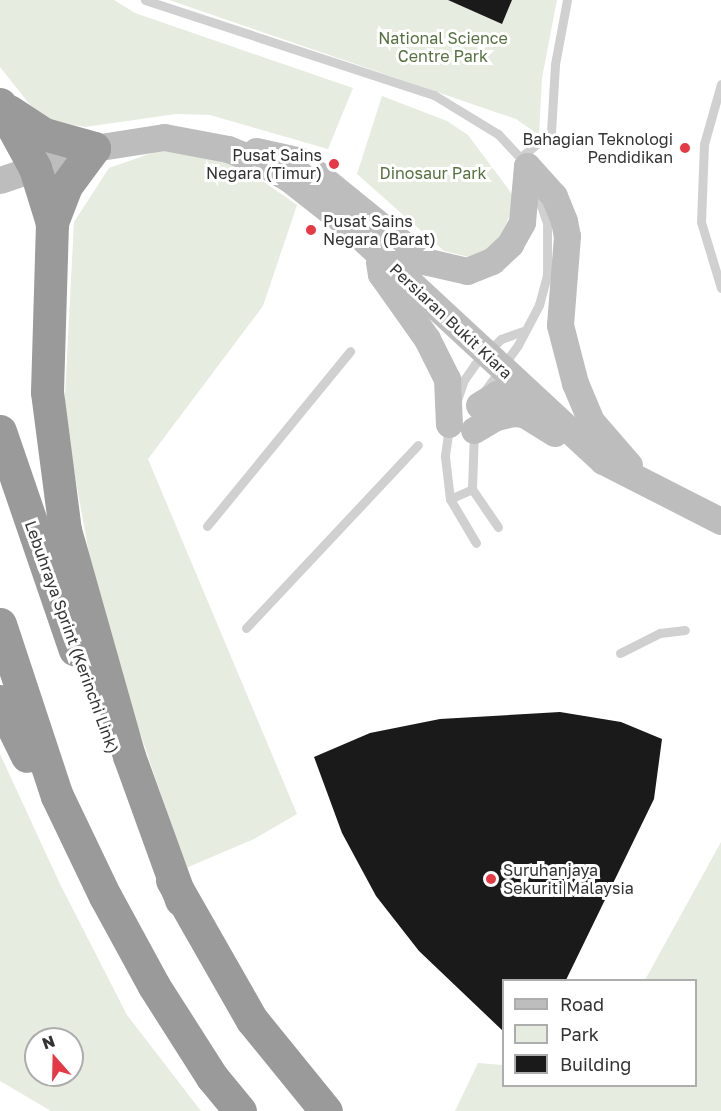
<!DOCTYPE html>
<html>
<head>
<meta charset="utf-8">
<style>
  body { margin:0 }
  #map { position:relative; width:721px; height:1111px; overflow:hidden; background:#fff; font-family:"Golos Text",sans-serif }
  div>[style] { position:absolute }
  .green>* { inset:0; background:#e6ecdf }
  .building>* { inset:0; background:#1a1a1a }
  .lane>* { height:9px; margin:-4.5px; padding:0 4.5px; transform-origin:4.5px; border-radius:4.5px; background:#d0d0d0 }
  .secondary>* { height:27px; margin:-13.5px; padding:0 13.5px; transform-origin:13.5px; border-radius:13.5px; background:#bdbdbd }
  .highway>* { height:33px; margin:-16.5px; padding:0 16.5px; transform-origin:16.5px; border-radius:16.5px; background:#9a9a9a }
  .dots>* { width:16px; height:16px; translate:-50% -50%; box-sizing:border-box; border:3px solid #fff; border-radius:50% }
  span { translate:-50% -50%; white-space:nowrap; text-align:center; line-height:1.15; -webkit-text-stroke:6px #fff; paint-order:stroke }
  .park-label { font-size:16px; color:#56703f }
  .poi-label { font-size:16px; color:#333 }
  .right { translate:-100% -50%; text-align:right }
  .left { translate:0 -50%; text-align:left }
  .street-label { font-size:16px; color:#333 }
  .legend { position:absolute; left:502px; top:979px; width:195px; height:108px; box-sizing:border-box; background:#fff; border:2px solid #adadad; margin:0; padding:8px 10px; list-style:none; font-size:18px; color:#333 }
  .legend li { display:flex; align-items:center; gap:12px; height:30px }
  .legend b { width:30px; border:2px solid #adadad }
  .north { position:absolute; left:24px; top:1027px; width:60px; height:60px; box-sizing:border-box; background:#fff; border:2px solid #adadad; border-radius:50%; rotate:340deg; font-size:16px; font-weight:700; line-height:24px; text-align:center; color:#333 }
  .north::after { content:''; display:block; margin:auto; width:21px; height:27px; background:#e63946; clip-path:polygon(50% 0,100% 100%,50% 72%,0 100%) }
</style>
</head>
<body>
<div id="map">
  <div class="green">
    <i style="clip-path:polygon(0 0,114px 0,135px 13px,353px 88px,328px 149px,210px 115px,176px 114px,85px 127px,54px 121px,31px 106px,0 67px)"></i>
    <i style="clip-path:polygon(169px 0,448px 0,502px 24px,512px 0,557px 0,542px 78px,539px 135px,516px 119px)"></i>
    <i style="clip-path:polygon(382px 96px,447px 121px,468px 135px,512px 194px,512px 210px,499px 240px,477px 259px,444px 251px,357px 174px)"></i>
    <i style="clip-path:polygon(169px 147px,238px 164px,297px 205px,263px 306px,148px 459px,297px 814px,254px 839px,186px 868px,100px 615px,64px 415px,74px 222px,109px 168px)"></i>
    <i style="clip-path:polygon(evenodd,0 754px,60px 884px,127px 1015px,201px 1111px,51px 1111px,0 1081px,0 754px,36px 1039px,72px 1039px,72px 1075px,36px 1075px,36px 1039px)"></i>
    <i style="clip-path:polygon(721px 842px,721px 1111px,455px 1111px,478px 1063px,503px 1065px,504px 1086px,696px 1086px,696px 980px,645px 980px)"></i>
  </div>
  <div class="building">
    <i style="clip-path:polygon(448px 0,512px 0,502px 24px)"></i>
    <i style="clip-path:polygon(560px 712px,621px 722px,662px 739px,654px 799px,566px 980px,504px 980px,504px 1032px,419px 951px,376px 896px,342px 833px,314px 757px,370px 733px,440px 719px)"></i>
  </div>
  <div class="lane">
    <i style="left:145px;top:0;width:304px;rotate:18.2deg"></i>
    <i style="left:434px;top:95px;width:75px;rotate:31.4deg"></i>
    <i style="left:498px;top:134px;width:41px;rotate:47deg"></i>
    <i style="left:721px;top:84px;width:62px;rotate:105.8deg"></i>
    <i style="left:704px;top:144px;width:78px;rotate:92.2deg"></i>
    <i style="left:701px;top:222px;width:69px;rotate:73.1deg"></i>
    <i style="left:521px;top:157px;width:39px;rotate:-40deg"></i>
    <i style="left:551px;top:132px;width:68px;rotate:-86.6deg"></i>
    <i style="left:555px;top:64px;width:65px;rotate:-79.4deg"></i>
    <i style="left:484px;top:392px;width:58px;rotate:-54.1deg"></i>
    <i style="left:518px;top:345px;width:45px;rotate:-62.3deg"></i>
    <i style="left:539px;top:305px;width:31px;rotate:-75deg"></i>
    <i style="left:547px;top:275px;width:52px;rotate:-90deg"></i>
    <i style="left:547px;top:223px;width:37px;rotate:-109deg"></i>
    <i style="left:457px;top:400px;width:21px;rotate:-71deg"></i>
    <i style="left:464px;top:380px;width:19px;rotate:-55deg"></i>
    <i style="left:475px;top:364px;width:36px;rotate:-44deg"></i>
    <i style="left:501px;top:339px;width:23px;rotate:-20deg"></i>
    <i style="left:449px;top:427px;width:30px;rotate:98deg"></i>
    <i style="left:445px;top:457px;width:42px;rotate:83.2deg"></i>
    <i style="left:450px;top:499px;width:51px;rotate:59.4deg"></i>
    <i style="left:474px;top:431px;width:58px;rotate:92deg"></i>
    <i style="left:472px;top:489px;width:46px;rotate:55.6deg"></i>
    <i style="left:450px;top:499px;width:24px;rotate:-24deg"></i>
    <i style="left:207px;top:526px;width:226px;rotate:-50.7deg"></i>
    <i style="left:246px;top:628px;width:251px;rotate:-46.8deg"></i>
    <i style="left:620px;top:653px;width:45px;rotate:-26.6deg"></i>
    <i style="left:660px;top:633px;width:25px;rotate:-7deg"></i>
  </div>
  <div class="secondary">
    <i style="left:256px;top:151px;width:46px;rotate:12.5deg"></i>
    <i style="left:301px;top:161px;width:159px;rotate:39.1deg"></i>
    <i style="left:424px;top:261px;width:44px;rotate:13.1deg"></i>
    <i style="left:467px;top:271px;width:27px;rotate:-22deg"></i>
    <i style="left:492px;top:261px;width:25px;rotate:-43deg"></i>
    <i style="left:510px;top:244px;width:25px;rotate:-61deg"></i>
    <i style="left:522px;top:222px;width:56px;rotate:-84.9deg"></i>
    <i style="left:527px;top:166px;width:40px;rotate:48deg"></i>
    <i style="left:554px;top:196px;width:27px;rotate:68deg"></i>
    <i style="left:564px;top:221px;width:15px;rotate:79deg"></i>
    <i style="left:567px;top:236px;width:89px;rotate:94.5deg"></i>
    <i style="left:560px;top:325px;width:60px;rotate:75.5deg"></i>
    <i style="left:575px;top:383px;width:41px;rotate:67.2deg"></i>
    <i style="left:591px;top:421px;width:58px;rotate:49.2deg"></i>
    <i style="left:0;top:180px;width:99px;rotate:-18.8deg"></i>
    <i style="left:94px;top:148px;width:71px;rotate:-8.9deg"></i>
    <i style="left:164px;top:137px;width:65px;rotate:10.6deg"></i>
    <i style="left:228px;top:149px;width:37px;rotate:22deg"></i>
    <i style="left:262px;top:163px;width:30px;rotate:30deg"></i>
    <i style="left:288px;top:178px;width:78px;rotate:38.2deg"></i>
    <i style="left:349px;top:226px;width:346px;rotate:42.8deg"></i>
    <i style="left:603px;top:461px;width:132px;rotate:27deg"></i>
    <i style="left:379px;top:262px;width:12px;rotate:81deg"></i>
    <i style="left:381px;top:274px;width:80px;rotate:54.7deg"></i>
    <i style="left:427px;top:339px;width:45px;rotate:63.4deg"></i>
    <i style="left:447px;top:379px;width:45px;rotate:87.5deg"></i>
    <i style="left:479px;top:405px;width:21px;rotate:-31deg"></i>
    <i style="left:497px;top:394px;width:26px;rotate:-16deg"></i>
    <i style="left:474px;top:430px;width:26px;rotate:-31deg"></i>
    <i style="left:496px;top:417px;width:17px;rotate:-13deg"></i>
    <i style="left:513px;top:413px;width:11px;rotate:5deg"></i>
    <i style="left:524px;top:414px;width:36px;rotate:32deg"></i>
  </div>
  <div class="highway">
    <i style="left:0;top:104px;width:73px;rotate:61.3deg"></i>
    <i style="left:35px;top:168px;width:58px;rotate:72.8deg"></i>
    <i style="left:52px;top:223px;width:169px;rotate:91.7deg"></i>
    <i style="left:47px;top:392px;width:139px;rotate:82.6deg"></i>
    <i style="left:65px;top:530px;width:235px;rotate:74.2deg"></i>
    <i style="left:129px;top:756px;width:153px;rotate:70.1deg"></i>
    <i style="left:9px;top:111px;width:42px;rotate:33.3deg"></i>
    <i style="left:44px;top:134px;width:52px;rotate:15.6deg"></i>
    <i style="left:94px;top:148px;width:47px;rotate:126.4deg"></i>
    <i style="left:66px;top:186px;width:40px;rotate:111deg"></i>
    <i style="left:0;top:431px;width:231px;rotate:71.1deg"></i>
    <i style="left:0;top:624px;width:181px;rotate:71.7deg"></i>
    <i style="left:57px;top:796px;width:111px;rotate:64.4deg"></i>
    <i style="left:105px;top:896px;width:102px;rotate:61.4deg"></i>
    <i style="left:154px;top:986px;width:108px;rotate:57.5deg"></i>
    <i style="left:212px;top:1077px;width:44px;rotate:50.5deg"></i>
    <i style="left:0;top:701px;width:61px;rotate:63.9deg"></i>
    <i style="left:172px;top:880px;width:161px;rotate:60.3deg"></i>
    <i style="left:252px;top:1020px;width:117px;rotate:50.9deg"></i>
  </div>
  <div class="dots">
    <i style="left:685px;top:148px;background:#e63946"></i>
    <i style="left:334px;top:164px;background:#e63946"></i>
    <i style="left:311px;top:230px;background:#e63946"></i>
    <i style="left:491px;top:879px;background:#e63946"></i>
  </div>
  <div class="park-label">
    <span style="left:443px;top:47px">National Science<br>Centre Park</span>
    <span style="left:433px;top:173px">Dinosaur Park</span>
  </div>
  <div class="poi-label">
    <span class="right" style="left:673px;top:148px">Bahagian Teknologi<br>Pendidikan</span>
    <span class="right" style="left:322px;top:164px">Pusat Sains<br>Negara (Timur)</span>
    <span class="left" style="left:323px;top:230px">Pusat Sains<br>Negara (Barat)</span>
    <span class="left" style="left:503px;top:879px">Suruhanjaya<br>Sekuriti Malaysia</span>
  </div>
  <div class="street-label">
    <span style="left:451px;top:321px;rotate:43deg">Persiaran Bukit Kiara</span>
    <span style="left:72px;top:637px;rotate:70deg">Lebuhraya Sprint (Kerinchi Link)</span>
  </div>
  <ul class="legend">
  <li><b style="height:8px;background:#bdbdbd"></b>Road</li>
  <li><b style="height:16px;background:#e6ecdf"></b>Park</li>
  <li><b style="height:16px;background:#1a1a1a"></b>Building</li>
  </ul>
  <div class="north">N</div>
</div>
</body>
</html>
